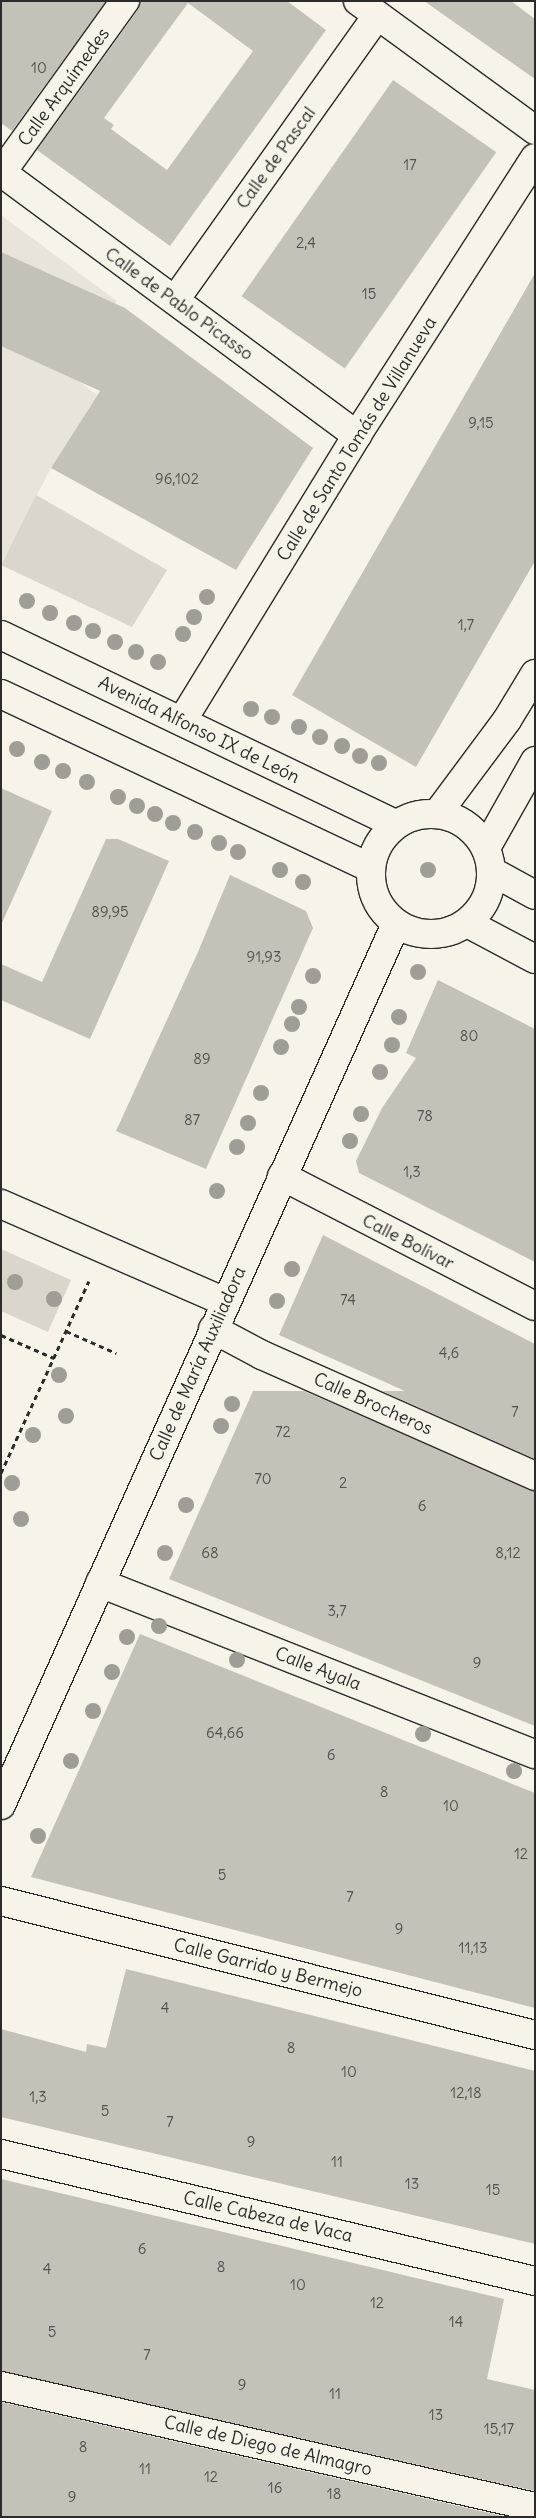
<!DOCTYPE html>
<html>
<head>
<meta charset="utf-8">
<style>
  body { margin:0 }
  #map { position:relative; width:536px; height:2518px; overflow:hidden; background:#f7f3e8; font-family:Delius,sans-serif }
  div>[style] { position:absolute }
  .built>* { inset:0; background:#e8e4da }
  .green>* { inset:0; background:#dad6cc }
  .building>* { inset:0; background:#c4c1b9; transform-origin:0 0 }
  .path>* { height:3px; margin-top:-1.5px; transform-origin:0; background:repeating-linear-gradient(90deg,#2b2b2b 0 5px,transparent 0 9px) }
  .roads { filter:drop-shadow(1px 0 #2b2b2b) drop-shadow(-1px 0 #2b2b2b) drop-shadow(0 1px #2b2b2b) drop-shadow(0 -1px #2b2b2b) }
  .pedestrian>* { height:28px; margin:-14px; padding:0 14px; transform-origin:14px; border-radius:14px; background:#f7f3e8 }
  .minor>* { height:28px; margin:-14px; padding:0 14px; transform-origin:14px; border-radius:14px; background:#f7f3e8 }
  .secondary>* { height:28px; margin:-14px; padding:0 14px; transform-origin:14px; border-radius:14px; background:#f7f3e8 }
  .primary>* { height:28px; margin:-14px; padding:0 14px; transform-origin:14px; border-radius:14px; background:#f7f3e8 }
  .primary>.ring { margin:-14px; padding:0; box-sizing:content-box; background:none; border:28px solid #f7f3e8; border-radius:50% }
  .trees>* { width:16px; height:16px; margin:-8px; border-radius:50%; background:#9f9d96 }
  span { translate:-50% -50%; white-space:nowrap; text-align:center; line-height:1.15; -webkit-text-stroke:4px #f7f3e8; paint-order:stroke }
  .number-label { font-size:15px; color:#51504e }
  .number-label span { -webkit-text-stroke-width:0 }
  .street-label { font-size:18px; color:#2b2b2b }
  .frame { position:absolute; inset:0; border:2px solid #2b2b2b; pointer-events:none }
</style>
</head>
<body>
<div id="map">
  <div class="built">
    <i style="clip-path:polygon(1px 215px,117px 301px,64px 370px,97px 395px,51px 468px,1px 564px)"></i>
  </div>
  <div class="green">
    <i style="clip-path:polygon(36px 495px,167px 570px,132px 627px,1px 565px)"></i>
    <i style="clip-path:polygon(1px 1249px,71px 1280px,48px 1332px,1px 1311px)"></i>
  </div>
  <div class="building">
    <i style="clip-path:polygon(1px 1px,106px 1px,12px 131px,1px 123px)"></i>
    <i style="clip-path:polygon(evenodd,140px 1px,287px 1px,326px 30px,170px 246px,37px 150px,138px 10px,140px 1px,188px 3px,253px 51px,167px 170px,111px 129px,114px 125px,104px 118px,188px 3px)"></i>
    <i style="clip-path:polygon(424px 1px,511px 1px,535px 19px,535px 79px)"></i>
    <i style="left:393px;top:80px;width:126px;height:264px;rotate:35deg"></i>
    <i style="clip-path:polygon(1px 252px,125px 308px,313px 448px,236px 570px,51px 468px,100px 391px,1px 346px)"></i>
    <i style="clip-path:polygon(535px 273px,535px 561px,416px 767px,292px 695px)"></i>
    <i style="clip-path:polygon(1px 788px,52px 811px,1px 925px)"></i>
    <i style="clip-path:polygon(106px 839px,118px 839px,169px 861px,90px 1039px,1px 1000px,1px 964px,42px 982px)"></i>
    <i style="clip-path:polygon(230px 875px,306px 911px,313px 928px,206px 1169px,116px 1131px,198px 952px)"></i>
    <i style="clip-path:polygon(438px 980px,535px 1029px,535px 1262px,359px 1173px,356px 1161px,382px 1108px,416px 1058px,406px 1053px)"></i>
    <i style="clip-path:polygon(323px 1235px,535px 1344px,535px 1459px,382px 1391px,405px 1391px,279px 1335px)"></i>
    <i style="clip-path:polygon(253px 1391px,304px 1391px,535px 1491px,535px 1726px,169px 1579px)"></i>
    <i style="clip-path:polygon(140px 1634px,535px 1793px,535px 2008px,31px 1877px)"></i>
    <i style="clip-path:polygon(126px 1969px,535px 2071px,535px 2244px,1px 2117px,1px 2029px,86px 2052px,87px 2044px,106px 2048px)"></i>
    <i style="clip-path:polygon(1px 2179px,504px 2299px,487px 2379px,535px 2390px,535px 2491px,1px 2371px)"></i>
    <i style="clip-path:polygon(1px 2402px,507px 2517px,1px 2517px)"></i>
  </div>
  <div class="path">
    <i style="left:66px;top:1331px;width:55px;rotate:23.7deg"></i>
    <i style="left:1px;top:1335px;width:58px;rotate:23.5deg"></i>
    <i style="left:1px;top:1473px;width:211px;rotate:-65.4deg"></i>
  </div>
  <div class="roads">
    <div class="pedestrian">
      <i style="left:2px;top:172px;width:211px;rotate:-54.3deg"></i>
      <i style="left:100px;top:1583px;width:467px;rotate:21.5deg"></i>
      <i style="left:1px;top:2386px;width:548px;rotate:12.77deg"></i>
    </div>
    <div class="minor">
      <i style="left:358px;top:1px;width:219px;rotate:36.1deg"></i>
      <i style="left:1px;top:172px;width:443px;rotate:36.5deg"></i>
      <i style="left:175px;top:300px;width:349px;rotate:-54.6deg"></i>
      <i style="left:182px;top:721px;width:335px;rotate:-58.5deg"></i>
      <i style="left:357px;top:435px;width:329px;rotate:-57.3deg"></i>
      <i style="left:282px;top:1176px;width:284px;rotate:27.2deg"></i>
      <i style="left:1px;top:1204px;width:244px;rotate:23.6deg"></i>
      <i style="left:213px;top:1329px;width:55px;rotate:28deg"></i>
      <i style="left:262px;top:1355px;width:299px;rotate:23.9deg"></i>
      <i style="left:1px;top:1901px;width:551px;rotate:14.09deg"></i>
      <i style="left:1px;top:2154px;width:549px;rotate:13.38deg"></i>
    </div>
    <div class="secondary">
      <i style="left:1px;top:635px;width:438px;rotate:25.6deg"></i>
      <i style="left:1px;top:694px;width:408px;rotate:25.2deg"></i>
      <i style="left:491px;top:871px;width:50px;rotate:28.6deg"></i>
      <i style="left:467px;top:923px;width:77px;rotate:27.9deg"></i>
    </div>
    <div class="primary">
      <i style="left:437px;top:814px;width:117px;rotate:-53.3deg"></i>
      <i style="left:507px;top:720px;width:54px;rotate:-58.7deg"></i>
      <i class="ring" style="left:371px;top:814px;width:92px;height:92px"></i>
      <i style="left:486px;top:848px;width:100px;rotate:-60.6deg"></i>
      <i style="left:1px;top:1805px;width:965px;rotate:-65.85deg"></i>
    </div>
  </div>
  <div class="trees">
    <i style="left:207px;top:597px"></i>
    <i style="left:27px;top:601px"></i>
    <i style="left:50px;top:613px"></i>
    <i style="left:194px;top:617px"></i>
    <i style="left:74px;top:623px"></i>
    <i style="left:93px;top:631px"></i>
    <i style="left:183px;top:634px"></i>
    <i style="left:115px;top:642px"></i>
    <i style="left:136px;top:652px"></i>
    <i style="left:158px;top:662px"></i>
    <i style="left:251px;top:709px"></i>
    <i style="left:272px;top:717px"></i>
    <i style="left:299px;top:727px"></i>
    <i style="left:320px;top:737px"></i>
    <i style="left:342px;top:746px"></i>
    <i style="left:17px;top:749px"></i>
    <i style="left:360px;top:756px"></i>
    <i style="left:42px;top:762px"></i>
    <i style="left:379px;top:763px"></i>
    <i style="left:63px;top:771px"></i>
    <i style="left:87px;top:782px"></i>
    <i style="left:118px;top:797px"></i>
    <i style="left:137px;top:806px"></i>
    <i style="left:155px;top:814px"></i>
    <i style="left:173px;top:823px"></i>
    <i style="left:195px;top:832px"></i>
    <i style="left:219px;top:843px"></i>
    <i style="left:238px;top:852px"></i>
    <i style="left:280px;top:870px"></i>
    <i style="left:428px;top:870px"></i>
    <i style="left:303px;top:882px"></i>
    <i style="left:418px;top:972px"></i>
    <i style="left:313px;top:976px"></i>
    <i style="left:299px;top:1007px"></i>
    <i style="left:399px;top:1017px"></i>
    <i style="left:292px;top:1024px"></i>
    <i style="left:392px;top:1045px"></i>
    <i style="left:281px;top:1047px"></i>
    <i style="left:380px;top:1072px"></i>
    <i style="left:261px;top:1093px"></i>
    <i style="left:361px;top:1114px"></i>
    <i style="left:248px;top:1123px"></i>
    <i style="left:350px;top:1141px"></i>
    <i style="left:237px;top:1147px"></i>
    <i style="left:217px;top:1191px"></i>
    <i style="left:292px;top:1269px"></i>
    <i style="left:15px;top:1282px"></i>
    <i style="left:54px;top:1299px"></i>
    <i style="left:277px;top:1301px"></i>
    <i style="left:59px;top:1375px"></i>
    <i style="left:232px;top:1404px"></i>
    <i style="left:66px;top:1416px"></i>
    <i style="left:221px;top:1426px"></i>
    <i style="left:33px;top:1435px"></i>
    <i style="left:12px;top:1483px"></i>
    <i style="left:186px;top:1505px"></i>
    <i style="left:21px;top:1519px"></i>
    <i style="left:165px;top:1553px"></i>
    <i style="left:159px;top:1626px"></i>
    <i style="left:127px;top:1637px"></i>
    <i style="left:237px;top:1660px"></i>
    <i style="left:112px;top:1672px"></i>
    <i style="left:93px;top:1711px"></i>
    <i style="left:423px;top:1734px"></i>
    <i style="left:71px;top:1761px"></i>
    <i style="left:514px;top:1771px"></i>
    <i style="left:38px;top:1836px"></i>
  </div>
  <div class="number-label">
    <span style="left:39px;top:68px">10</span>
    <span style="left:410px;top:165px">17</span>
    <span style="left:306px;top:243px">2,4</span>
    <span style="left:369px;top:294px">15</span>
    <span style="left:481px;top:423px">9,15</span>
    <span style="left:177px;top:479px">96,102</span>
    <span style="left:466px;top:625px">1,7</span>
    <span style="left:110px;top:912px">89,95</span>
    <span style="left:264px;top:957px">91,93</span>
    <span style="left:469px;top:1036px">80</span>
    <span style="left:202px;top:1059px">89</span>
    <span style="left:425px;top:1116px">78</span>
    <span style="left:192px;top:1120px">87</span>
    <span style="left:412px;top:1172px">1,3</span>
    <span style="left:348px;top:1300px">74</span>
    <span style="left:449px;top:1353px">4,6</span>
    <span style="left:515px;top:1412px">7</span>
    <span style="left:283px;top:1432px">72</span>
    <span style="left:263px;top:1479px">70</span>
    <span style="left:343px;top:1483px">2</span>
    <span style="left:422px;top:1506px">6</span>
    <span style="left:210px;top:1553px">68</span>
    <span style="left:508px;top:1553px">8,12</span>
    <span style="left:337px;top:1611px">3,7</span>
    <span style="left:477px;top:1663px">9</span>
    <span style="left:225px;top:1733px">64,66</span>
    <span style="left:331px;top:1755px">6</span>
    <span style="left:384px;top:1792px">8</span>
    <span style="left:451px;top:1806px">10</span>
    <span style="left:521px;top:1854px">12</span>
    <span style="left:222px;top:1875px">5</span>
    <span style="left:350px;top:1897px">7</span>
    <span style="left:399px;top:1929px">9</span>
    <span style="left:473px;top:1948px">11,13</span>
    <span style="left:165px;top:2008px">4</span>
    <span style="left:291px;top:2048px">8</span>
    <span style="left:349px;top:2072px">10</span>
    <span style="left:466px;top:2093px">12,18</span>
    <span style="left:38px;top:2097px">1,3</span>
    <span style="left:105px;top:2111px">5</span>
    <span style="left:170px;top:2122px">7</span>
    <span style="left:251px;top:2142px">9</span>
    <span style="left:337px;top:2162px">11</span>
    <span style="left:412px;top:2184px">13</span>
    <span style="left:493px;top:2190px">15</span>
    <span style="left:142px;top:2249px">6</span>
    <span style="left:221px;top:2267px">8</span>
    <span style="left:47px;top:2269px">4</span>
    <span style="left:298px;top:2285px">10</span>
    <span style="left:377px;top:2303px">12</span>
    <span style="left:456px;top:2322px">14</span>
    <span style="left:52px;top:2332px">5</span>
    <span style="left:147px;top:2355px">7</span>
    <span style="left:242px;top:2385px">9</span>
    <span style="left:335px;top:2394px">11</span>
    <span style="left:436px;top:2415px">13</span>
    <span style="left:499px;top:2429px">15,17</span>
    <span style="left:83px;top:2447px">8</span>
    <span style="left:145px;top:2469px">11</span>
    <span style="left:211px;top:2477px">12</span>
    <span style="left:275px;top:2488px">16</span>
    <span style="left:334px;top:2494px">18</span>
    <span style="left:72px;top:2497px">9</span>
  </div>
  <div class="street-label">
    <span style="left:64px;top:87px;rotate:-54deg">Calle Arquímedes</span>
    <span style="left:276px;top:158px;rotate:-54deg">Calle de Pascal</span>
    <span style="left:179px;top:304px;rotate:36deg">Calle de Pablo Picasso</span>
    <span style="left:357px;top:439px;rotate:-58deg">Calle de Santo Tomás de Villanueva</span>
    <span style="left:199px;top:730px;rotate:26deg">Avenida Alfonso IX de León</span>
    <span style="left:408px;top:1242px;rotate:27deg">Calle Bolívar</span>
    <span style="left:198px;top:1364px;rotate:-66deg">Calle de María Auxiliadora</span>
    <span style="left:373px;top:1404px;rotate:24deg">Calle Brocheros</span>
    <span style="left:318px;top:1669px;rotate:21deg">Calle Ayala</span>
    <span style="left:268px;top:1968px;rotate:14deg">Calle Garrido y Bermejo</span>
    <span style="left:268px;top:2217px;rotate:13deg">Calle Cabeza de Vaca</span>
    <span style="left:268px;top:2446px;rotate:13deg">Calle de Diego de Almagro</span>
  </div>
  <div class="frame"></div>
</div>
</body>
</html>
